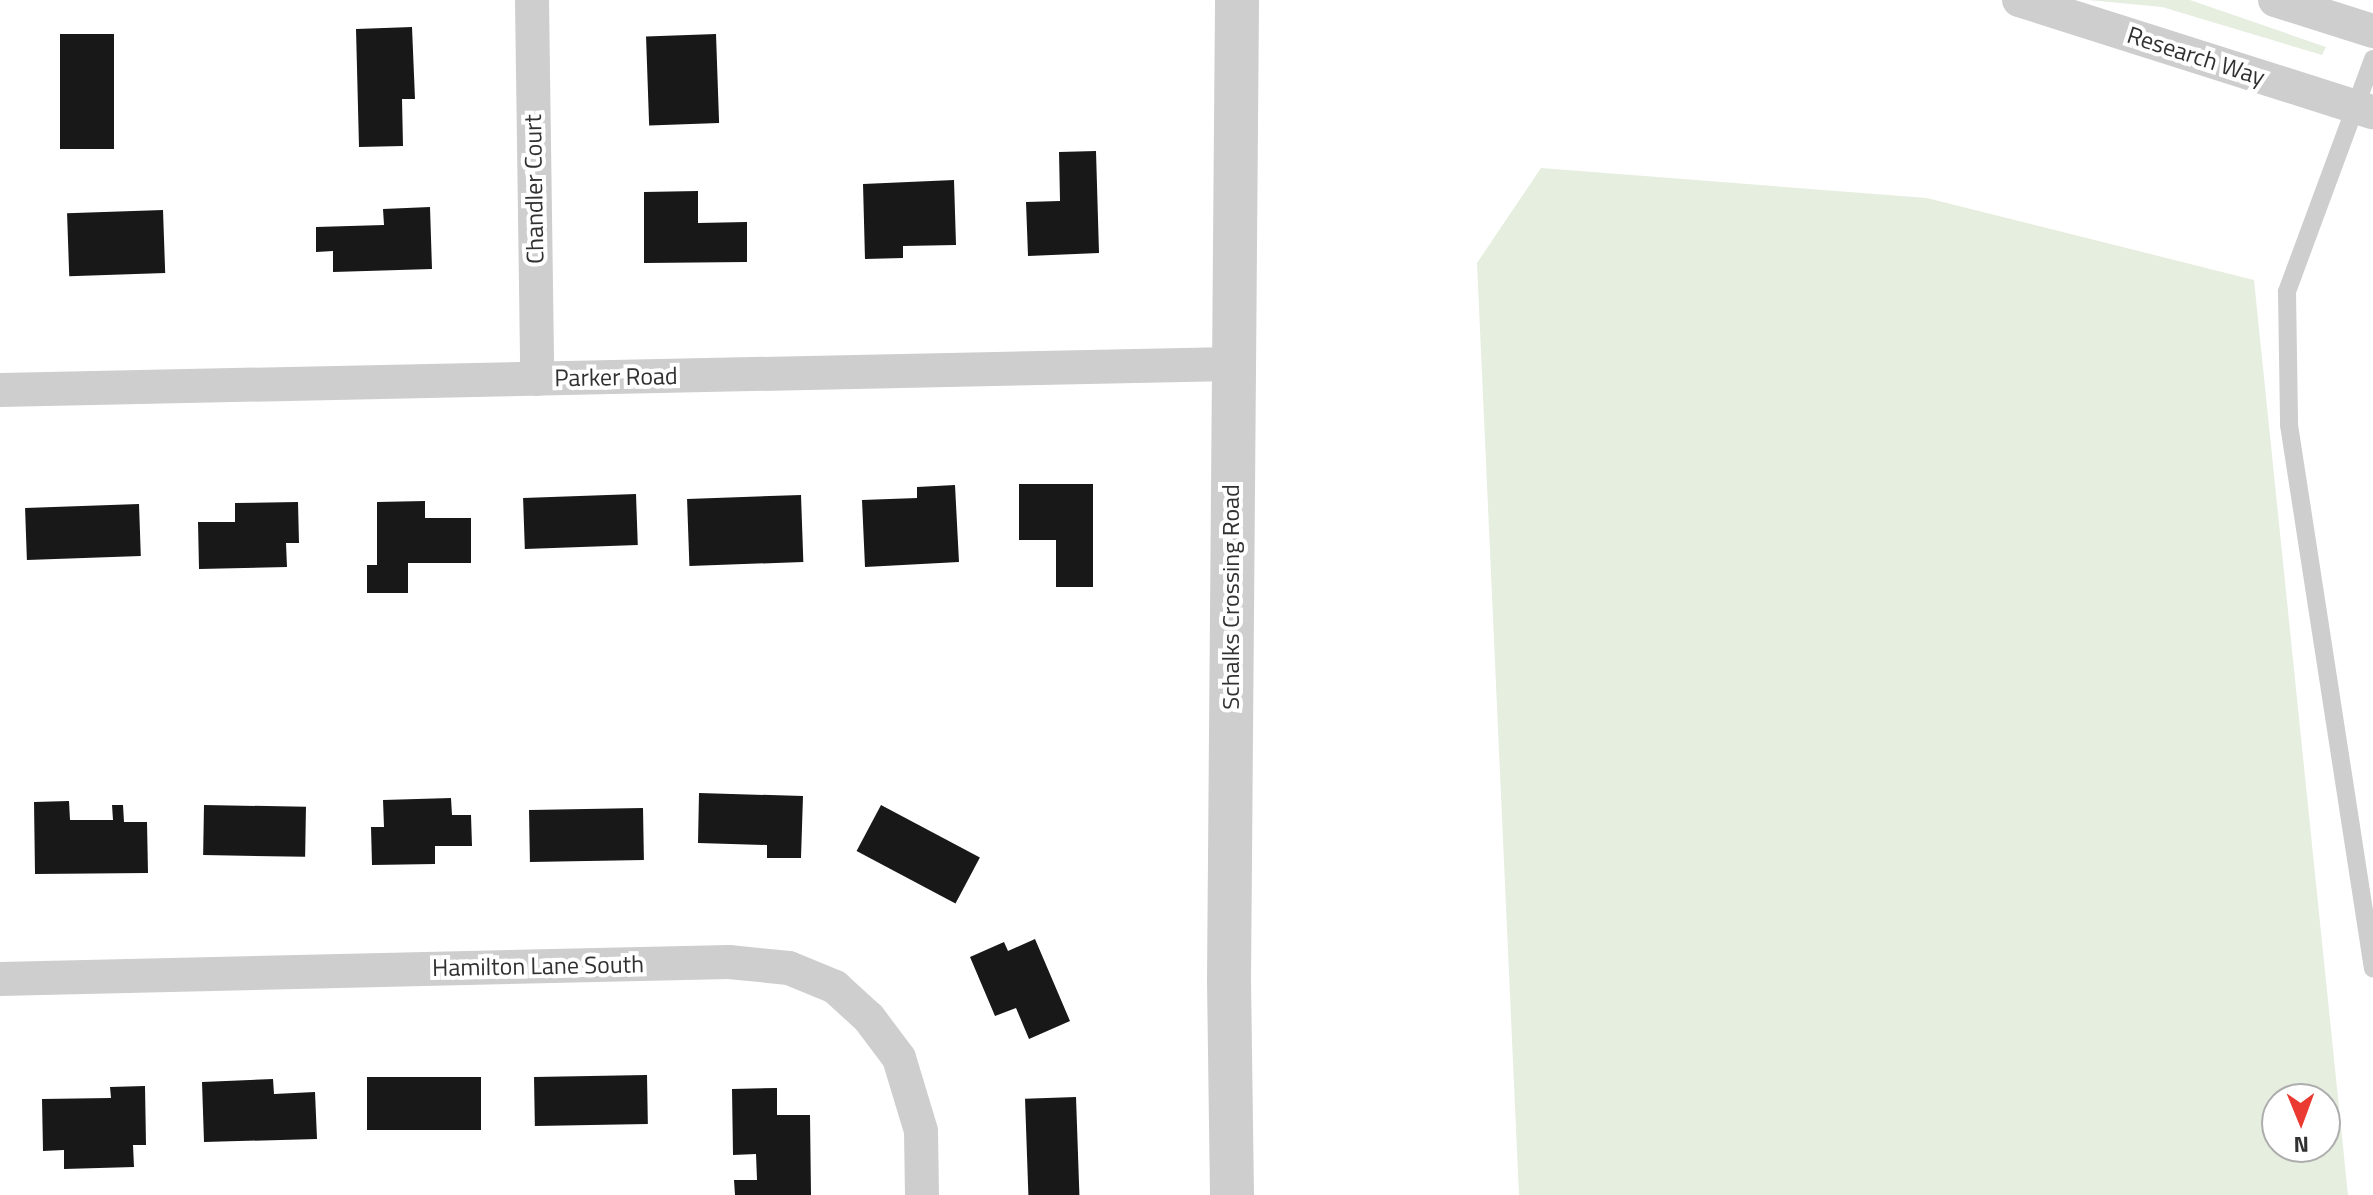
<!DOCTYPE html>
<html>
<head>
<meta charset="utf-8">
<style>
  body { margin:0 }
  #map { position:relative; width:2373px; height:1195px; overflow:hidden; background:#fff; font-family:"Titillium Web",sans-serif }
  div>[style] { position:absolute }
  .green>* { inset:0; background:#e6eee0 }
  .building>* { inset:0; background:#181818; transform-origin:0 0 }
  .service>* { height:18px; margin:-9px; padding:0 9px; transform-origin:9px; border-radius:9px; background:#cecece }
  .minor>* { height:34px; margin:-17px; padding:0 17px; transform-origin:17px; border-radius:17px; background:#cecece }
  .tertiary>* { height:44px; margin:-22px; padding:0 22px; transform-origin:22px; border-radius:22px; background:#cecece }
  span { translate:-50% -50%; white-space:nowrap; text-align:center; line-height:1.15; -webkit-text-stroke:8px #fff; paint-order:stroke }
  .street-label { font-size:24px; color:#313131 }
  .north { position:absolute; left:2261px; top:1083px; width:80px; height:80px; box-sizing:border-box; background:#fff; border:2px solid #adadad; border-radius:50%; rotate:179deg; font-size:22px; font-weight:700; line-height:32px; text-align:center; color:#313131 }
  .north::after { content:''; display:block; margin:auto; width:28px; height:36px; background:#eb3a31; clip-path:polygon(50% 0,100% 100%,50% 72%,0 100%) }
</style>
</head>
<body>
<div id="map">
  <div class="green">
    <i style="clip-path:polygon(2088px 0,2190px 0,2326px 47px,2322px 55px,2162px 7px)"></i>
    <i style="clip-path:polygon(evenodd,1541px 168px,1927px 198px,2254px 280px,2348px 1195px,1519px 1195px,1477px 263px,1541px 168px,2277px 1099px,2325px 1099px,2325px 1147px,2277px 1147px,2277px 1099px)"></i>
  </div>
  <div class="building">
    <i style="clip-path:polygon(412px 27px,415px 99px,402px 99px,403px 146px,359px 147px,356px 29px)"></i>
    <i style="left:114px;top:34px;width:115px;height:54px;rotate:90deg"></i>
    <i style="left:716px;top:34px;width:89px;height:70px;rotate:88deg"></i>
    <i style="clip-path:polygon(1096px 151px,1099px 253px,1028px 256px,1026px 202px,1060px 201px,1059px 152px)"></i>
    <i style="clip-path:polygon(954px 180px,956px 245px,903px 246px,903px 258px,865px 259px,863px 184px)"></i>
    <i style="clip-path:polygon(698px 191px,698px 223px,747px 222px,747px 262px,644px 263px,644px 192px)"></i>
    <i style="clip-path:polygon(430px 207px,432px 269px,333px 272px,333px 251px,316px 252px,316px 227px,384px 225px,383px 209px)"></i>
    <i style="left:163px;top:210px;width:63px;height:96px;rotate:88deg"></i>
    <i style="clip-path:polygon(1019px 484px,1093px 484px,1093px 587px,1056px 587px,1056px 540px,1019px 540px)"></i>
    <i style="clip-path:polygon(955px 485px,959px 562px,865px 567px,862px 500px,917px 498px,917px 487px)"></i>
    <i style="left:636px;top:494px;width:51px;height:113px;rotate:88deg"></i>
    <i style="left:801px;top:495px;width:67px;height:114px;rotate:88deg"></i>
    <i style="clip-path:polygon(425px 501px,425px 518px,471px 518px,471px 563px,408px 563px,408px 593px,367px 593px,367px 565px,377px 565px,377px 502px)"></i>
    <i style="clip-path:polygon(298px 502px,299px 543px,286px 543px,287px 567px,199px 569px,198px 522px,235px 522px,235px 503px)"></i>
    <i style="left:139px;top:504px;width:52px;height:114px;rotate:88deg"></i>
    <i style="clip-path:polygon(699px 793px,803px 796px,801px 858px,767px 858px,767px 845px,698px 843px)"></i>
    <i style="clip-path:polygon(451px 798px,452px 815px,471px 815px,472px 846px,435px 846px,435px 864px,372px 865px,371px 827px,384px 827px,383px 800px)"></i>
    <i style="clip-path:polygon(69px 801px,70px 820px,113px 820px,112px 805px,123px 805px,124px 822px,147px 822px,148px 873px,35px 874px,34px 802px)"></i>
    <i style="left:204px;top:805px;width:102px;height:50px;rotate:1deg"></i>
    <i style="left:881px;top:805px;width:112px;height:52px;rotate:28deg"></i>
    <i style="left:643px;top:808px;width:52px;height:114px;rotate:89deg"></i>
    <i style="clip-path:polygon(1035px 939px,1070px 1021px,1029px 1039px,1016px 1008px,995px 1016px,970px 957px,1004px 942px,1008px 951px)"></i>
    <i style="left:647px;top:1075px;width:49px;height:113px;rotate:89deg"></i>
    <i style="left:367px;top:1077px;width:114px;height:53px"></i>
    <i style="clip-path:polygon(273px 1079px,274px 1094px,315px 1092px,317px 1139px,204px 1142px,202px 1082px)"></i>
    <i style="clip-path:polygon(145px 1086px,146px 1145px,133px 1145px,134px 1167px,64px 1169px,64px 1150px,43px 1151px,42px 1099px,111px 1098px,110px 1087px)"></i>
    <i style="clip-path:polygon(777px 1088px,777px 1115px,810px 1115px,811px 1195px,735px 1195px,734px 1180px,757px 1180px,756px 1154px,733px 1155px,732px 1089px)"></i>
    <i style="left:1076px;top:1097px;width:98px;height:51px;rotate:88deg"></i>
  </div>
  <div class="service">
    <i style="left:2373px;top:59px;width:248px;rotate:110.3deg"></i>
    <i style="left:2287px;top:292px;width:133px;rotate:89.1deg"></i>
    <i style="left:2289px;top:425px;width:550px;rotate:81.22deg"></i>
  </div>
  <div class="minor">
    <i style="left:532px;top:0;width:379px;rotate:89.2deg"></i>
    <i style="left:2019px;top:0;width:371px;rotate:17.6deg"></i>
    <i style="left:2275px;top:0;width:103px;rotate:17.6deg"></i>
    <i style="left:0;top:390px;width:1232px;rotate:-1.21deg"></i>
    <i style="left:0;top:979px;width:729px;rotate:-1.34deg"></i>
    <i style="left:729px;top:962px;width:60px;rotate:5.7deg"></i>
    <i style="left:789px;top:968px;width:50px;rotate:22.4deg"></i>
    <i style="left:835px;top:987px;width:46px;rotate:42.4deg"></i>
    <i style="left:869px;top:1018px;width:50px;rotate:53.1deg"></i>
    <i style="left:899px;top:1058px;width:76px;rotate:73.2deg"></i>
    <i style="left:921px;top:1131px;width:64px;rotate:89.1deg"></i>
  </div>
  <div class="tertiary">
    <i style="left:1232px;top:1195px;width:216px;rotate:-90.8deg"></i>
    <i style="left:1229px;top:979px;width:979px;rotate:-89.53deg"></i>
  </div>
  <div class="street-label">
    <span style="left:2196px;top:56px;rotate:18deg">Research Way</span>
    <span style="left:534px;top:189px;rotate:-91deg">Chandler Court</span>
    <span style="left:616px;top:377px;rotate:-1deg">Parker Road</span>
    <span style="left:1231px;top:597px;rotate:-90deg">Schalks Crossing Road</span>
    <span style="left:538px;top:966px;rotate:-1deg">Hamilton Lane South</span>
  </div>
  <div class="north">N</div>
</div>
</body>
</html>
